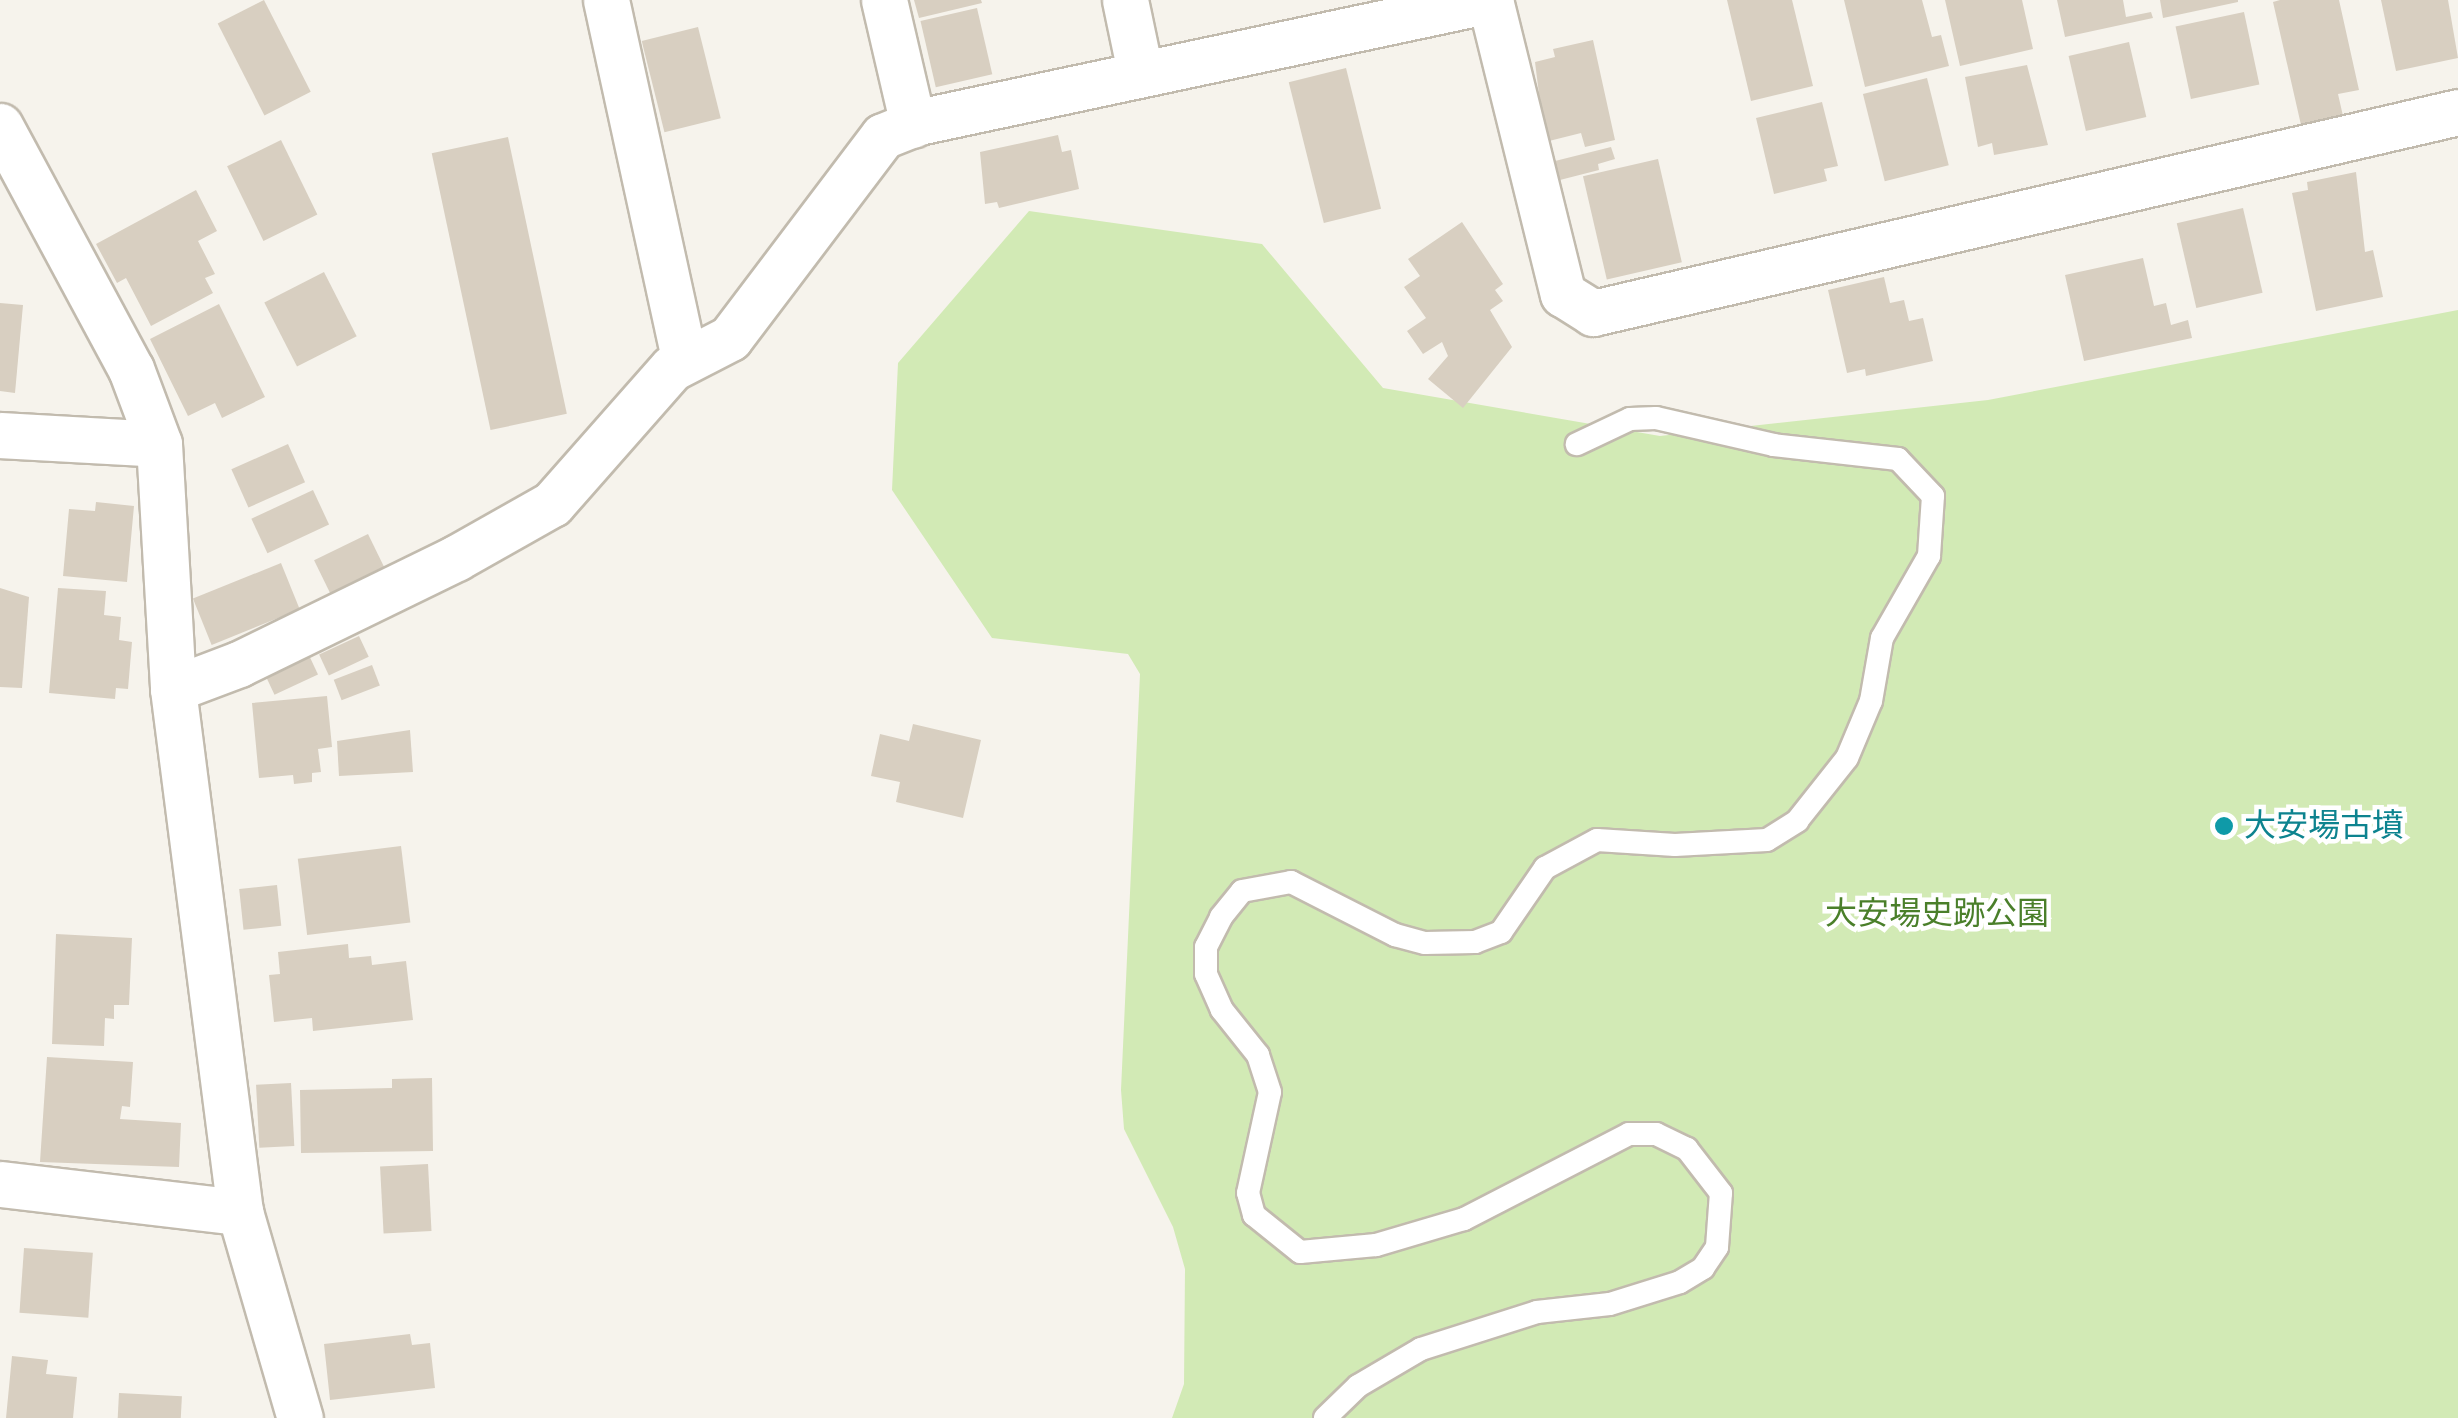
<!DOCTYPE html>
<html>
<head>
<meta charset="utf-8">
<style>
  body { margin:0 }
  #map { position:relative; width:2458px; height:1418px; overflow:hidden; background:#f6f3ec; font-family:Karla,"Noto Sans JP",sans-serif }
  div>[style] { position:absolute }
  .green>* { inset:0; background:#d2eab5 }
  .building>* { inset:0; background:#d8cfc1; transform-origin:0 0 }
  .roads { filter:drop-shadow(2px 0 #c2bbae) drop-shadow(-2px 0 #c2bbae) drop-shadow(0 2px #c2bbae) drop-shadow(0 -2px #c2bbae) }
  .lane>* { height:22px; margin:-11px; padding:0 11px; transform-origin:11px; border-radius:11px; background:#fff }
  .street>* { height:45px; margin:-22.5px; padding:0 22.5px; transform-origin:22.5px; border-radius:22.5px; background:#fff }
  .dots>* { width:28px; height:28px; translate:-50% -50%; box-sizing:border-box; border:5px solid #fff; border-radius:50% }
  span { translate:-50% -50%; white-space:nowrap; text-align:center; line-height:1.15; -webkit-text-stroke:9px #fff; paint-order:stroke }
  .culture-label { font-size:32px; color:#0d838f }
  .left { translate:0 -50%; text-align:left }
  .park-label { font-size:32px; color:#4a7f2a }
</style>
</head>
<body>
<div id="map">
  <div class="green">
    <i style="clip-path:polygon(1029px 211px,1262px 244px,1383px 388px,1660px 436px,1988px 400px,2458px 310px,2458px 1418px,1172px 1418px,1184px 1384px,1185px 1269px,1173px 1227px,1124px 1129px,1121px 1090px,1140px 674px,1128px 654px,992px 638px,892px 490px,898px 363px)"></i>
  </div>
  <div class="building">
    <i style="left:264px;top:0;width:103px;height:52px;rotate:63deg"></i>
    <i style="clip-path:polygon(914px 0,981px 0,982px 3px,919px 18px)"></i>
    <i style="clip-path:polygon(1727px 0,1792px 0,1813px 86px,1751px 101px)"></i>
    <i style="clip-path:polygon(1844px 0,1922px 0,1932px 37px,1941px 35px,1949px 66px,1865px 87px)"></i>
    <i style="clip-path:polygon(1945px 0,2022px 0,2033px 49px,1960px 66px)"></i>
    <i style="clip-path:polygon(2057px 0,2123px 0,2126px 17px,2151px 12px,2153px 18px,2065px 37px)"></i>
    <i style="clip-path:polygon(2160px 0,2238px 0,2238px 2px,2163px 18px)"></i>
    <i style="clip-path:polygon(2280px 0,2339px 0,2359px 90px,2338px 94px,2343px 116px,2301px 125px,2273px 2px)"></i>
    <i style="clip-path:polygon(2381px 0,2448px 0,2458px 58px,2396px 71px)"></i>
    <i style="left:977px;top:8px;width:68px;height:58px;rotate:77deg"></i>
    <i style="left:2244px;top:12px;width:74px;height:70px;rotate:78deg"></i>
    <i style="left:698px;top:27px;width:94px;height:58px;rotate:76deg"></i>
    <i style="clip-path:polygon(1593px 40px,1615px 140px,1585px 147px,1581px 133px,1545px 142px,1535px 62px,1555px 57px,1553px 49px)"></i>
    <i style="left:2129px;top:42px;width:77px;height:62px;rotate:77deg"></i>
    <i style="clip-path:polygon(2027px 65px,2048px 145px,1994px 155px,1992px 143px,1978px 147px,1965px 77px)"></i>
    <i style="left:1346px;top:68px;width:145px;height:59px;rotate:76deg"></i>
    <i style="left:1927px;top:78px;width:90px;height:66px;rotate:76deg"></i>
    <i style="clip-path:polygon(1822px 102px,1838px 166px,1824px 169px,1827px 181px,1774px 194px,1756px 118px)"></i>
    <i style="clip-path:polygon(1058px 135px,1062px 152px,1071px 150px,1079px 189px,999px 208px,997px 202px,985px 204px,980px 152px)"></i>
    <i style="left:508px;top:137px;width:283px;height:78px;rotate:78deg"></i>
    <i style="left:281px;top:140px;width:83px;height:60px;rotate:64deg"></i>
    <i style="clip-path:polygon(1611px 147px,1615px 159px,1598px 164px,1599px 170px,1556px 181px,1551px 162px)"></i>
    <i style="left:1658px;top:159px;width:106px;height:77px;rotate:77deg"></i>
    <i style="clip-path:polygon(2356px 172px,2365px 252px,2373px 250px,2383px 297px,2316px 311px,2292px 193px,2308px 190px,2307px 182px)"></i>
    <i style="clip-path:polygon(196px 190px,217px 231px,198px 241px,215px 274px,205px 278px,213px 293px,151px 326px,126px 278px,117px 283px,96px 244px)"></i>
    <i style="left:2243px;top:208px;width:87px;height:68px;rotate:77deg"></i>
    <i style="clip-path:polygon(1462px 222px,1503px 284px,1495px 290px,1503px 301px,1490px 310px,1512px 347px,1463px 408px,1428px 379px,1448px 356px,1442px 342px,1423px 354px,1407px 331px,1426px 318px,1404px 287px,1420px 276px,1408px 259px)"></i>
    <i style="clip-path:polygon(2143px 258px,2154px 306px,2166px 303px,2171px 325px,2188px 320px,2192px 338px,2084px 361px,2065px 275px)"></i>
    <i style="left:324px;top:272px;width:72px;height:67px;rotate:63deg"></i>
    <i style="clip-path:polygon(1884px 277px,1890px 303px,1904px 300px,1909px 321px,1923px 318px,1933px 361px,1866px 376px,1865px 369px,1847px 373px,1828px 290px)"></i>
    <i style="clip-path:polygon(0 303px,23px 305px,15px 393px,0 391px)"></i>
    <i style="clip-path:polygon(219px 304px,265px 397px,222px 418px,215px 403px,188px 416px,150px 339px)"></i>
    <i style="left:288px;top:444px;width:42px;height:62px;rotate:66deg"></i>
    <i style="left:313px;top:490px;width:38px;height:68px;rotate:65deg"></i>
    <i style="clip-path:polygon(96px 502px,134px 506px,127px 582px,63px 576px,69px 509px,95px 511px)"></i>
    <i style="left:368px;top:534px;width:39px;height:60px;rotate:64deg"></i>
    <i style="left:281px;top:563px;width:50px;height:95px;rotate:68deg"></i>
    <i style="clip-path:polygon(0 588px,29px 597px,22px 688px,0 687px)"></i>
    <i style="clip-path:polygon(58px 588px,106px 591px,104px 615px,121px 617px,119px 640px,132px 642px,128px 689px,116px 688px,115px 699px,49px 693px)"></i>
    <i style="left:359px;top:636px;width:23px;height:44px;rotate:65deg"></i>
    <i style="left:307px;top:651px;width:26px;height:48px;rotate:65deg"></i>
    <i style="left:372px;top:665px;width:22px;height:41px;rotate:69deg"></i>
    <i style="clip-path:polygon(327px 696px,332px 747px,318px 749px,321px 772px,312px 773px,312px 782px,294px 784px,293px 775px,259px 778px,252px 703px)"></i>
    <i style="clip-path:polygon(913px 724px,981px 740px,963px 818px,896px 802px,900px 782px,871px 776px,880px 734px,909px 741px)"></i>
    <i style="clip-path:polygon(410px 730px,413px 772px,339px 776px,337px 741px)"></i>
    <i style="left:401px;top:846px;width:77px;height:104px;rotate:83deg"></i>
    <i style="left:277px;top:885px;width:41px;height:38px;rotate:84deg"></i>
    <i style="clip-path:polygon(56px 934px,132px 938px,129px 1005px,114px 1005px,114px 1019px,105px 1018px,104px 1046px,52px 1044px)"></i>
    <i style="clip-path:polygon(348px 944px,349px 958px,371px 956px,372px 965px,406px 961px,413px 1020px,313px 1031px,312px 1018px,274px 1022px,269px 975px,280px 974px,278px 952px)"></i>
    <i style="clip-path:polygon(47px 1057px,133px 1062px,130px 1107px,122px 1106px,120px 1119px,181px 1123px,179px 1167px,40px 1162px)"></i>
    <i style="clip-path:polygon(432px 1078px,433px 1151px,301px 1153px,300px 1090px,392px 1088px,392px 1079px)"></i>
    <i style="left:291px;top:1083px;width:63px;height:35px;rotate:87deg"></i>
    <i style="left:428px;top:1164px;width:67px;height:48px;rotate:87deg"></i>
    <i style="left:24px;top:1248px;width:69px;height:65px;rotate:4deg"></i>
    <i style="clip-path:polygon(410px 1334px,412px 1345px,430px 1343px,435px 1388px,330px 1400px,324px 1344px)"></i>
    <i style="clip-path:polygon(12px 1356px,48px 1360px,46px 1374px,77px 1377px,73px 1418px,6px 1418px)"></i>
    <i style="left:119px;top:1393px;width:63px;height:25px;rotate:3deg"></i>
  </div>
  <div class="roads">
    <div class="lane">
      <i style="left:1325px;top:1418px;width:46px;rotate:-44.1deg"></i>
      <i style="left:1358px;top:1386px;width:73px;rotate:-30.4deg"></i>
      <i style="left:1421px;top:1349px;width:122px;rotate:-17.7deg"></i>
      <i style="left:1537px;top:1312px;width:73px;rotate:-6.3deg"></i>
      <i style="left:1610px;top:1304px;width:73px;rotate:-17.4deg"></i>
      <i style="left:1680px;top:1282px;width:27px;rotate:-31deg"></i>
      <i style="left:1703px;top:1268px;width:25px;rotate:-56deg"></i>
      <i style="left:1717px;top:1247px;width:54px;rotate:-85.8deg"></i>
      <i style="left:1721px;top:1193px;width:56px;rotate:-127.7deg"></i>
      <i style="left:1687px;top:1149px;width:34px;rotate:-154deg"></i>
      <i style="left:1656px;top:1134px;width:27px;rotate:180deg"></i>
      <i style="left:1629px;top:1134px;width:186px;rotate:152.7deg"></i>
      <i style="left:1464px;top:1219px;width:92px;rotate:163.5deg"></i>
      <i style="left:1376px;top:1245px;width:76px;rotate:174.7deg"></i>
      <i style="left:1300px;top:1252px;width:59px;rotate:-141.2deg"></i>
      <i style="left:1254px;top:1215px;width:23px;rotate:-105deg"></i>
      <i style="left:1248px;top:1193px;width:103px;rotate:-77.7deg"></i>
      <i style="left:1270px;top:1092px;width:39px;rotate:-108deg"></i>
      <i style="left:1258px;top:1055px;width:58px;rotate:-128.7deg"></i>
      <i style="left:1222px;top:1010px;width:39px;rotate:-114deg"></i>
      <i style="left:1206px;top:974px;width:27px;rotate:-90deg"></i>
      <i style="left:1206px;top:947px;width:34px;rotate:-63deg"></i>
      <i style="left:1221px;top:917px;width:33px;rotate:-51deg"></i>
      <i style="left:1242px;top:891px;width:50px;rotate:-10.4deg"></i>
      <i style="left:1291px;top:882px;width:117px;rotate:27deg"></i>
      <i style="left:1395px;top:935px;width:31px;rotate:15deg"></i>
      <i style="left:1425px;top:943px;width:50px;rotate:-1.1deg"></i>
      <i style="left:1475px;top:942px;width:28px;rotate:-21deg"></i>
      <i style="left:1501px;top:932px;width:78px;rotate:-55.5deg"></i>
      <i style="left:1545px;top:868px;width:59px;rotate:-28.3deg"></i>
      <i style="left:1597px;top:840px;width:78px;rotate:3.7deg"></i>
      <i style="left:1675px;top:845px;width:92px;rotate:-3.1deg"></i>
      <i style="left:1767px;top:840px;width:36px;rotate:-32deg"></i>
      <i style="left:1797px;top:821px;width:80px;rotate:-51.6deg"></i>
      <i style="left:1847px;top:758px;width:62px;rotate:-67.2deg"></i>
      <i style="left:1871px;top:701px;width:64px;rotate:-80.1deg"></i>
      <i style="left:1882px;top:638px;width:95px;rotate:-60.2deg"></i>
      <i style="left:1929px;top:556px;width:60px;rotate:-86.2deg"></i>
      <i style="left:1933px;top:496px;width:51px;rotate:-133.4deg"></i>
      <i style="left:1898px;top:459px;width:125px;rotate:-173.6deg"></i>
      <i style="left:1774px;top:445px;width:121px;rotate:-167.1deg"></i>
      <i style="left:1656px;top:418px;width:26px;rotate:178deg"></i>
      <i style="left:1630px;top:419px;width:59px;rotate:154.7deg"></i>
    </div>
    <div class="street">
      <i style="left:606px;top:0;width:366px;rotate:77.7deg"></i>
      <i style="left:884px;top:0;width:128px;rotate:76.9deg"></i>
      <i style="left:1125px;top:0;width:74px;rotate:78.2deg"></i>
      <i style="left:1490px;top:0;width:303px;rotate:76.1deg"></i>
      <i style="left:1563px;top:294px;width:36px;rotate:32deg"></i>
      <i style="left:1593px;top:313px;width:888px;rotate:-13.08deg"></i>
      <i style="left:0;top:126px;width:276px;rotate:61.7deg"></i>
      <i style="left:131px;top:369px;width:80px;rotate:69.5deg"></i>
      <i style="left:159px;top:444px;width:245px;rotate:86.7deg"></i>
      <i style="left:173px;top:689px;width:527px;rotate:82.7deg"></i>
      <i style="left:240px;top:1212px;width:215px;rotate:73.8deg"></i>
      <i style="left:0;top:435px;width:159px;rotate:3.2deg"></i>
      <i style="left:173px;top:689px;width:71px;rotate:-20.7deg"></i>
      <i style="left:239px;top:664px;width:242px;rotate:-26deg"></i>
      <i style="left:456px;top:558px;width:110px;rotate:-29.4deg"></i>
      <i style="left:552px;top:504px;width:181px;rotate:-48.6deg"></i>
      <i style="left:672px;top:368px;width:65px;rotate:-27.3deg"></i>
      <i style="left:730px;top:338px;width:253px;rotate:-52.9deg"></i>
      <i style="left:883px;top:136px;width:38px;rotate:-22deg"></i>
      <i style="left:918px;top:122px;width:585px;rotate:-12.04deg"></i>
      <i style="left:0;top:1184px;width:242px;rotate:6.7deg"></i>
    </div>
  </div>
  <div class="dots">
    <i style="left:2224px;top:826px;background:#0f9aa8"></i>
  </div>
  <div class="culture-label">
    <span class="left" style="left:2244px;top:826px">大安場古墳</span>
  </div>
  <div class="park-label">
    <span style="left:1937px;top:914px">大安場史跡公園</span>
  </div>
</div>
</body>
</html>
